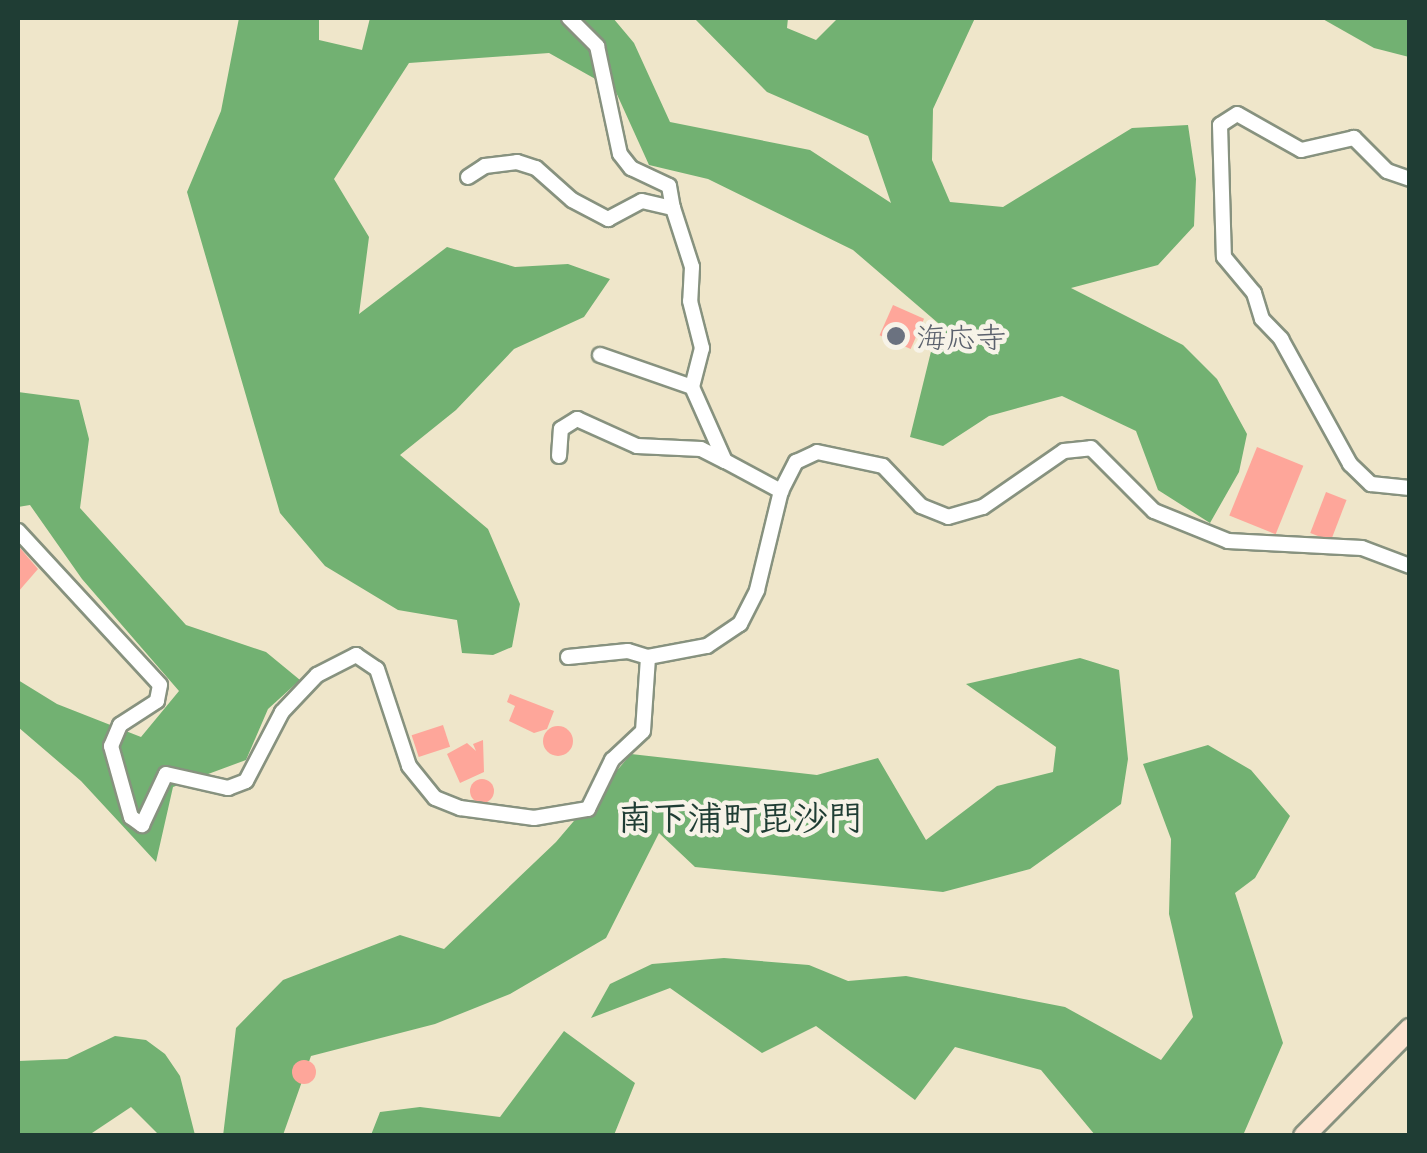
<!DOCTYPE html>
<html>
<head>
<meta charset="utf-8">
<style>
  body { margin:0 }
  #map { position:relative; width:1427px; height:1153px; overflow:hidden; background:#efe6ca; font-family:"Playpen Sans","Klee One",sans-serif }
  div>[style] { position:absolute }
  .forest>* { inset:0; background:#72b172 }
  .building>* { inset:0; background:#fea69a; transform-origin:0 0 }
  .round { border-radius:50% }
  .roads { filter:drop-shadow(2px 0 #87927f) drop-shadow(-2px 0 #87927f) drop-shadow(0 2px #87927f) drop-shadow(0 -2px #87927f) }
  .street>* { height:14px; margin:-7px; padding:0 7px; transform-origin:7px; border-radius:7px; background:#fff }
  .secondary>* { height:20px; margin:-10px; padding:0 10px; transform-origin:10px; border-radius:10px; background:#fde4d1 }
  .dots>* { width:28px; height:28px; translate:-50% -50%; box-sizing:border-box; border:5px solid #f7f3e8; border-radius:50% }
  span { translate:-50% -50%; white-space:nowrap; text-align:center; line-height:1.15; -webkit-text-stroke:9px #f7f3e8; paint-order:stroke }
  .worship-label { font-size:30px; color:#5b616d }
  .left { translate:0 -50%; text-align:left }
  .quarter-label { font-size:35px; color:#1f3d34; font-weight:700 }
  .frame { position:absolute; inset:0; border:20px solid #1f3d34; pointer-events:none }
</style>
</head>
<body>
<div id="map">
  <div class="forest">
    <i style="clip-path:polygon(239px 18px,319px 18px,319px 40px,362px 50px,370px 18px,613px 18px,634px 43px,670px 122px,810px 150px,891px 203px,868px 136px,767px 92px,694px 18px,788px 18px,787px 28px,816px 40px,838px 18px,975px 18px,933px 109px,932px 160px,950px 202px,1003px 207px,1132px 128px,1188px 125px,1196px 179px,1194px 226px,1158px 265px,1071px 288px,1183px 345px,1217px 379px,1247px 434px,1239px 472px,1210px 523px,1158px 490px,1136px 431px,1062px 396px,989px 416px,943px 446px,910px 437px,938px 323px,853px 250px,708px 179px,649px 165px,615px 90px,549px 53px,409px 63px,334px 179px,369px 237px,359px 314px,447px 247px,515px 267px,568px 264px,610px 279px,584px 317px,514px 349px,456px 410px,400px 455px,488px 529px,520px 604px,512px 647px,493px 655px,462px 653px,457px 620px,398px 610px,325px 566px,280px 513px,187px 192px,221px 111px)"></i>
    <i style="clip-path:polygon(1321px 18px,1409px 18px,1409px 57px,1374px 48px)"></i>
    <i style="clip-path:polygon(18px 392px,79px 400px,89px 439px,80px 508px,186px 625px,266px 652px,300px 680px,268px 709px,246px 760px,173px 787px,156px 862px,81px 781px,18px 727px,18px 680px,57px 704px,141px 737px,179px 691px,82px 579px,30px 505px,18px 507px)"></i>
    <i style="clip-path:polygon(1080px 658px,1119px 670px,1128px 759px,1121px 804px,1030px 869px,943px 892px,695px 867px,659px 833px,606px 938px,510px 994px,435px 1024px,311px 1056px,283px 1135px,223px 1136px,236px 1028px,283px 980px,400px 935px,444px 949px,556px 842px,631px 754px,817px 775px,878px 758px,926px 840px,997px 786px,1053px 772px,1056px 747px,966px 684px)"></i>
    <i style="clip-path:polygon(1208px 745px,1251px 770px,1290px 816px,1255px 878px,1235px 893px,1283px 1043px,1244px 1133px,1095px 1135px,1041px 1070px,955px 1047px,915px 1100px,816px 1026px,762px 1053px,670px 988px,591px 1018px,610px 984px,652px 964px,724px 958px,809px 965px,848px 981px,906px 976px,1065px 1007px,1161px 1060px,1193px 1017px,1169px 914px,1171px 839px,1143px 764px)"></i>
    <i style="clip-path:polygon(564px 1031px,635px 1083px,614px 1135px,371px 1135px,380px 1112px,420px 1107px,500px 1117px)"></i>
    <i style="clip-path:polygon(115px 1036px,146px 1040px,165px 1054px,180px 1076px,195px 1135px,159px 1135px,131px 1107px,89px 1135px,18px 1135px,18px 1061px,67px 1059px)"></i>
  </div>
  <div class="building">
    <i style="left:893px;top:305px;width:34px;height:33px;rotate:24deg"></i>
    <i style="left:1257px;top:447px;width:50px;height:74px;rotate:22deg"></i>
    <i style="left:1326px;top:492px;width:22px;height:44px;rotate:21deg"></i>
    <i style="clip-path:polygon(20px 548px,38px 569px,18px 592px,18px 550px)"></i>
    <i style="clip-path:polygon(510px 694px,554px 711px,547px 729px,534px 733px,509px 721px,515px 706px,507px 702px)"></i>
    <i style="left:443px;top:725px;width:23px;height:33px;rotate:72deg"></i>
    <i class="round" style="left:543px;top:726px;width:30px;height:30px"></i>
    <i style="clip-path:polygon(483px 740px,484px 772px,460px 783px,447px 754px,467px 743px,476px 751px,473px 744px)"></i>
    <i class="round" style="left:470px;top:779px;width:24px;height:24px"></i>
    <i class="round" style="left:292px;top:1060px;width:24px;height:24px"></i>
  </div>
  <div class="roads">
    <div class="street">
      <i style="left:569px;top:18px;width:40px;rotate:45deg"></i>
      <i style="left:597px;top:46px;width:110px;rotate:78deg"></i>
      <i style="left:620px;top:154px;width:18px;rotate:52deg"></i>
      <i style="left:631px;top:168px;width:42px;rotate:25.3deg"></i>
      <i style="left:669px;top:186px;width:22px;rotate:80deg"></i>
      <i style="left:468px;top:177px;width:20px;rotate:-33deg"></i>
      <i style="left:485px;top:166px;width:32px;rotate:-7deg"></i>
      <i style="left:517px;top:162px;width:20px;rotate:18deg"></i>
      <i style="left:536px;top:168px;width:48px;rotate:41.6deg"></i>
      <i style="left:572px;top:200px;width:41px;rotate:27.8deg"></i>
      <i style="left:608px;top:219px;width:38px;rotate:-28deg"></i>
      <i style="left:642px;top:201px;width:32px;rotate:13deg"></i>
      <i style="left:673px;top:208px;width:62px;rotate:72.1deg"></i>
      <i style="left:692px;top:267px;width:34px;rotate:93deg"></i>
      <i style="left:690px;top:301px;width:49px;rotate:75.7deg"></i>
      <i style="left:702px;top:348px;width:40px;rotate:104.4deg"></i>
      <i style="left:692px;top:387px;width:81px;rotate:66deg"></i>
      <i style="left:725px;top:461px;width:64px;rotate:28.2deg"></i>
      <i style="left:1410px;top:179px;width:24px;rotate:-161deg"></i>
      <i style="left:1387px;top:171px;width:47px;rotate:-135deg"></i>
      <i style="left:1354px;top:138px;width:54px;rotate:167.2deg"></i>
      <i style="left:1301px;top:150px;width:73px;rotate:-150.6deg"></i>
      <i style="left:1237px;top:114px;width:20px;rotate:147deg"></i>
      <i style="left:1220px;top:125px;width:132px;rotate:88.3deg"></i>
      <i style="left:1224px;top:257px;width:47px;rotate:50.2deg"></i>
      <i style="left:1254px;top:293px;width:27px;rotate:73deg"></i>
      <i style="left:1262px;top:319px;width:28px;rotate:46deg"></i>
      <i style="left:1281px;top:339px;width:143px;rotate:61.1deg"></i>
      <i style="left:1350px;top:464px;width:29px;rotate:44deg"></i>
      <i style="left:1371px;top:484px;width:39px;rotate:6deg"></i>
      <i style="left:600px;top:355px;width:97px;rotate:19.2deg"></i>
      <i style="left:559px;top:456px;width:27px;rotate:-86deg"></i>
      <i style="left:561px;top:429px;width:19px;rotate:-32deg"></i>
      <i style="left:577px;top:419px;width:66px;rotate:24.2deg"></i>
      <i style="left:637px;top:446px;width:64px;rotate:2.7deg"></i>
      <i style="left:701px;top:449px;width:27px;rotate:27deg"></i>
      <i style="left:18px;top:531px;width:209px;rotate:47.3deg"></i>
      <i style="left:160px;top:685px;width:16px;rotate:101deg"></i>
      <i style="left:157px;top:701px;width:44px;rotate:147deg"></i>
      <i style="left:120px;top:725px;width:23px;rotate:113deg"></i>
      <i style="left:111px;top:746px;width:74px;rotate:74.3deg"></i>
      <i style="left:131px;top:817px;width:14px;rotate:36deg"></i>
      <i style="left:142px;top:825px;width:56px;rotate:-64.8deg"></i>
      <i style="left:166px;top:774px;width:64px;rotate:12.7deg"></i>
      <i style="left:228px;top:788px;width:19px;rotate:-21deg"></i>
      <i style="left:246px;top:781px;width:78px;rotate:-62.4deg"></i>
      <i style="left:282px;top:712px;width:51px;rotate:-46.6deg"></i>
      <i style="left:317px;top:675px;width:44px;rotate:-27.1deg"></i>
      <i style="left:356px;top:655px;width:25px;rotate:34deg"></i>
      <i style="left:377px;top:669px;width:102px;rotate:71.7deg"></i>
      <i style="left:409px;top:766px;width:41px;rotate:50.9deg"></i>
      <i style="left:435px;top:798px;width:27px;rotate:22deg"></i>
      <i style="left:460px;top:808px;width:75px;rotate:7.7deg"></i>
      <i style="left:534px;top:818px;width:55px;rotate:-9.5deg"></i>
      <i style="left:588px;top:809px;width:55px;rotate:-63.9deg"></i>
      <i style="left:612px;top:760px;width:42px;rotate:-43.1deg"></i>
      <i style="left:643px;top:731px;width:74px;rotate:-86.1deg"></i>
      <i style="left:648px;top:657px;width:60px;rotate:-10.6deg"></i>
      <i style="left:707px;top:646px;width:40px;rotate:-34deg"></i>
      <i style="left:740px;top:624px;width:38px;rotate:-63deg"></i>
      <i style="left:757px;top:590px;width:102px;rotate:-76.4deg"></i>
      <i style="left:781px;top:491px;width:33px;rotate:-63deg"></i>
      <i style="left:796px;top:462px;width:23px;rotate:-25deg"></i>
      <i style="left:817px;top:452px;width:67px;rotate:12deg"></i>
      <i style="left:883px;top:466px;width:55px;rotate:46.5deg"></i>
      <i style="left:921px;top:506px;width:29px;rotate:22deg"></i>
      <i style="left:948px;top:517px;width:36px;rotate:-16deg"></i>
      <i style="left:983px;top:507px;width:98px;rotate:-34.7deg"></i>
      <i style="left:1064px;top:451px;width:27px;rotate:-6deg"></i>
      <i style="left:1091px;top:448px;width:89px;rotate:45deg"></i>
      <i style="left:1154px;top:511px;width:80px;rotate:22.1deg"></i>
      <i style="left:1228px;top:541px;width:134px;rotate:3deg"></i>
      <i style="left:1362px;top:548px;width:51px;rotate:20.6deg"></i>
      <i style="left:568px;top:657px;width:60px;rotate:-5.7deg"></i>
      <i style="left:628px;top:651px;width:21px;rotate:17deg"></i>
    </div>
    <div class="secondary">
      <i style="left:1304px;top:1136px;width:151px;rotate:-45.3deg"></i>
    </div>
  </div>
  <div class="dots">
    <i style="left:896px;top:336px;background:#6b7280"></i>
  </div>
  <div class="worship-label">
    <span class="left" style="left:916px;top:336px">海応寺</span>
  </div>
  <div class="quarter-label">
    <span style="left:740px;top:816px">南下浦町毘沙門</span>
  </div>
  <div class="frame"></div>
</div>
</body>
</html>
